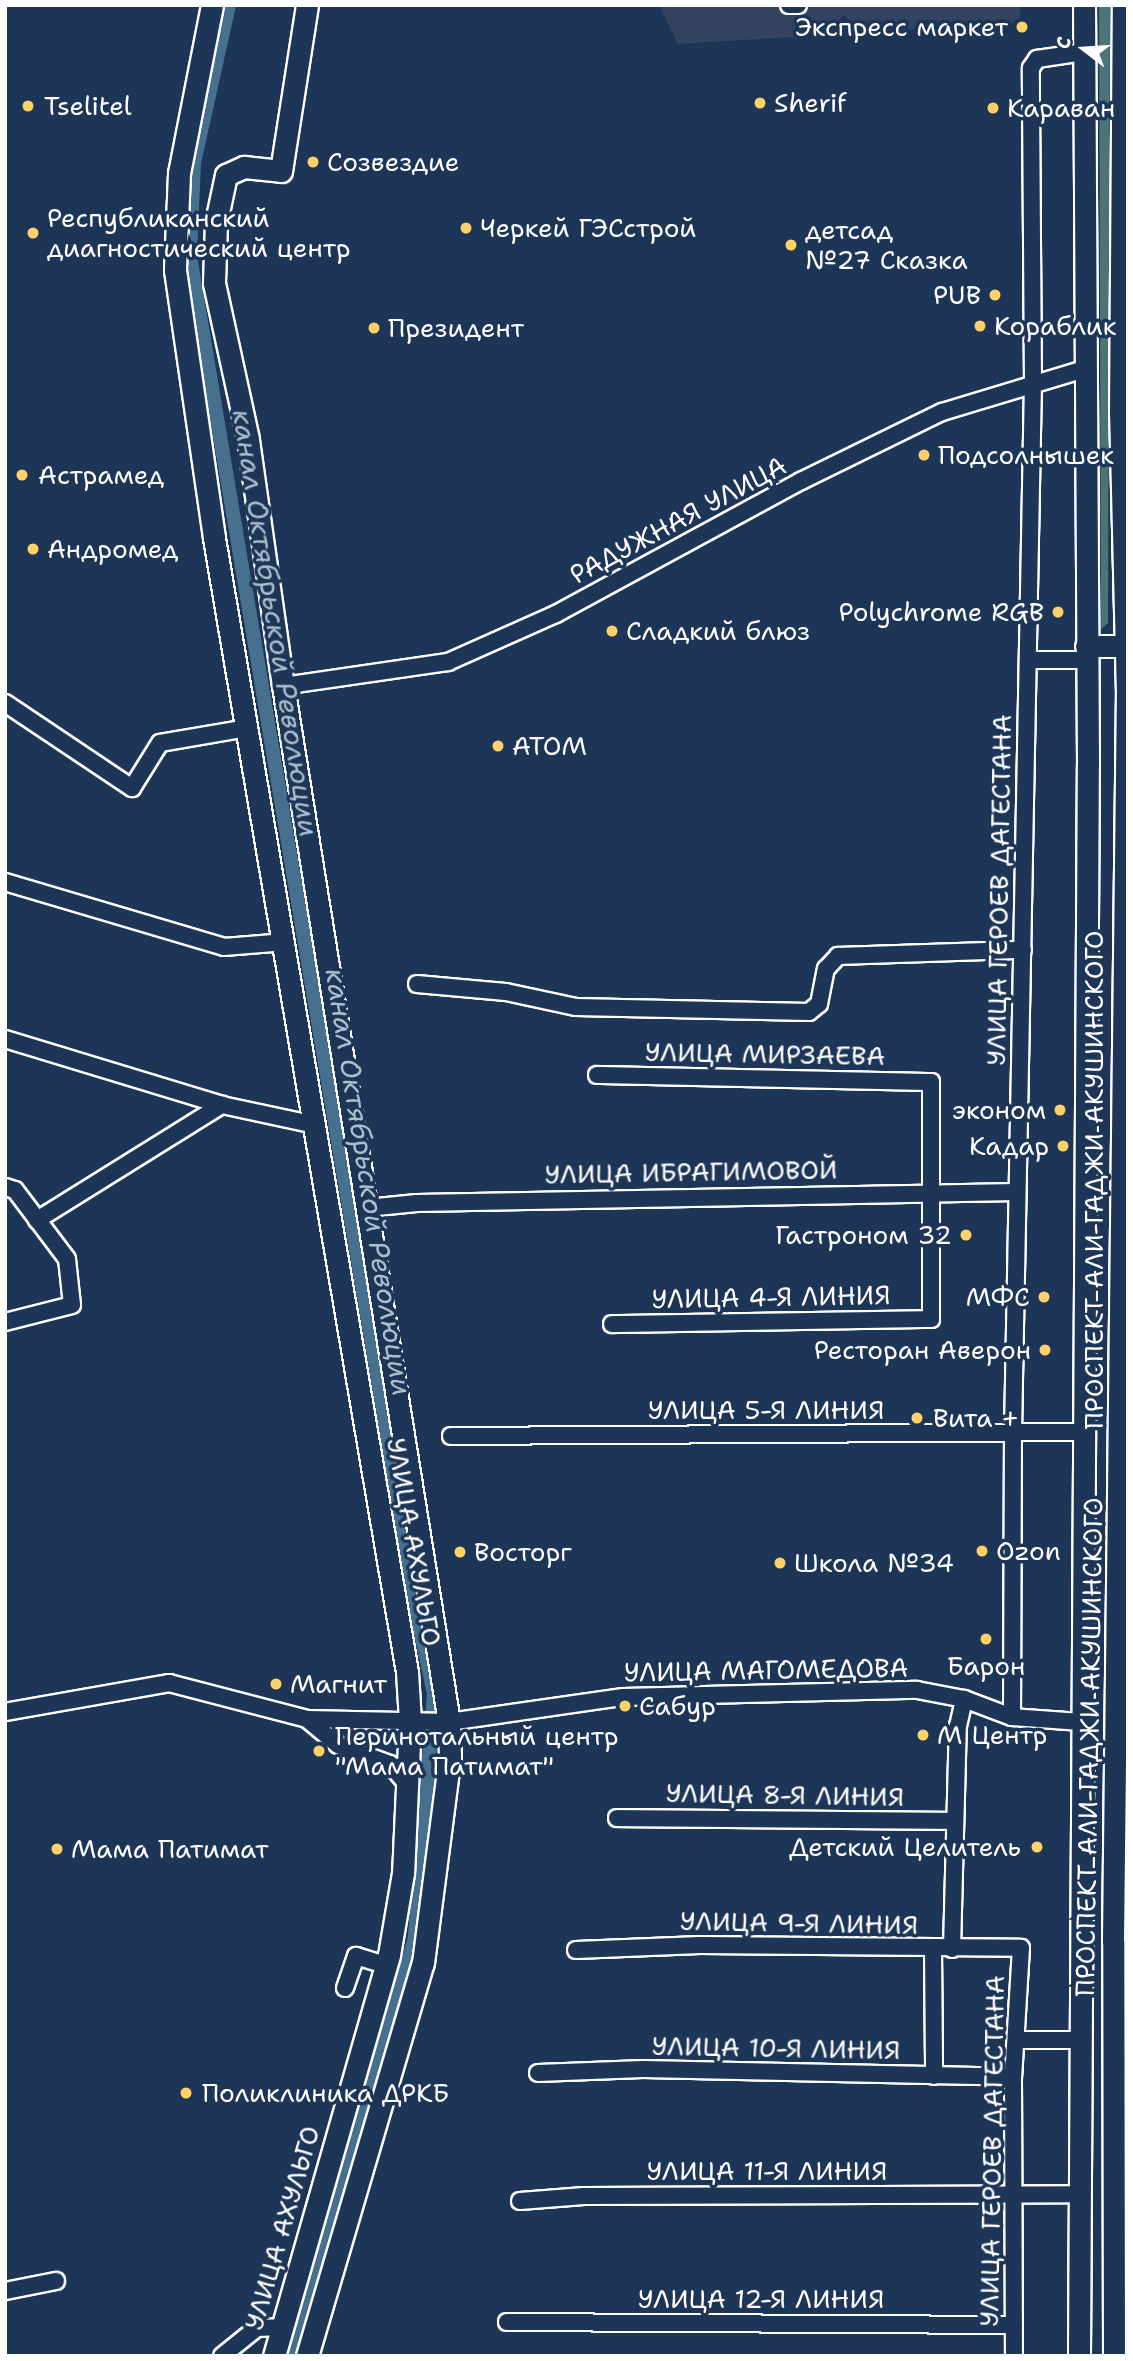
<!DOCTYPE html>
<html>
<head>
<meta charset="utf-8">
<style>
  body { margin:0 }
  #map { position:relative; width:1133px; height:2361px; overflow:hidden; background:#1d3557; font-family:"Shantell Sans",sans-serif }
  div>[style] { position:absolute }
  .built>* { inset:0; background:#344360 }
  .green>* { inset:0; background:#4c7377 }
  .canal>* { height:14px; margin:-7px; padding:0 7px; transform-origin:7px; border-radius:7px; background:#46708e }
  .roads { filter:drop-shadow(2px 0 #fff) drop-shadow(-2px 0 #fff) drop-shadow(0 2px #fff) drop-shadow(0 -2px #fff) }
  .minor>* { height:16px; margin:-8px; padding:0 8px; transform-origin:8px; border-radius:8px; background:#1d3557 }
  .major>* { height:21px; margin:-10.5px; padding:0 10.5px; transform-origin:10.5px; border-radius:10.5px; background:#1d3557 }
  .dots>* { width:19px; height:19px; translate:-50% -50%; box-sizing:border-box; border:4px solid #1d3557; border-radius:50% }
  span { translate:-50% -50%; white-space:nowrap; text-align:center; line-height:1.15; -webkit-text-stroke:7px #1d3557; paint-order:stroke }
  .poi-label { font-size:26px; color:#fff }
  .right { translate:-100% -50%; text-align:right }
  .left { translate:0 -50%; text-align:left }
  .street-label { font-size:26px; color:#fff }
  .water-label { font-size:28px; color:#acbfcc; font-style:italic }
  .frame { position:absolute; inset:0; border:7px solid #fff; pointer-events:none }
  .north { position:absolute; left:1049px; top:14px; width:70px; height:70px; -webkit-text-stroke:5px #1d3557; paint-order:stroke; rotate:287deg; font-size:19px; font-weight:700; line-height:28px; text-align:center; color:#fff }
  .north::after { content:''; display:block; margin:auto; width:24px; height:32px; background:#fff; clip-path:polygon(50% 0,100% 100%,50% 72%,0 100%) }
</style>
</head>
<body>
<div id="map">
  <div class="built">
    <i style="clip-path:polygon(659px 5px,1021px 5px,1019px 23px,678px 44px)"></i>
  </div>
  <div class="green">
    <i style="clip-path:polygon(1099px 5px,1110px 5px,1108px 623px,1101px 629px)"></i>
  </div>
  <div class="canal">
    <i style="left:229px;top:5px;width:162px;rotate:102.5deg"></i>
    <i style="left:194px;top:163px;width:93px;rotate:92.5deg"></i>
    <i style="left:190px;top:256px;width:1383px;rotate:80.51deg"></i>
    <i style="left:418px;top:1620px;width:76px;rotate:77.8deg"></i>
    <i style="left:434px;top:1694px;width:245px;rotate:94.5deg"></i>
    <i style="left:415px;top:1938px;width:437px;rotate:106.9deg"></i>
  </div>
  <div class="roads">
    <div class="minor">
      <i style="left:789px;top:5px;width:9px"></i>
      <i style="left:1029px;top:660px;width:56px"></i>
      <i style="left:283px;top:686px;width:167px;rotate:-8.3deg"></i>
      <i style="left:448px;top:662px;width:118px;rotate:-24deg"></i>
      <i style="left:556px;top:614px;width:279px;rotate:-28.5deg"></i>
      <i style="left:801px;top:481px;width:157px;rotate:-26.1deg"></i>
      <i style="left:942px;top:412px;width:152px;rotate:-16.8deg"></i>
      <i style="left:5px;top:703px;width:153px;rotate:33.8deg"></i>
      <i style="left:132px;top:788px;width:53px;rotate:-58.1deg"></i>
      <i style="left:160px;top:743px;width:88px;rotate:-9.8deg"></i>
      <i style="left:5px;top:882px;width:228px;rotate:16.5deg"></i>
      <i style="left:224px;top:947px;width:62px;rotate:-4.6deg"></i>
      <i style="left:417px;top:984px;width:89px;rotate:5.1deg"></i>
      <i style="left:506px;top:992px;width:72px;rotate:12.1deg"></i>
      <i style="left:576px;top:1007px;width:233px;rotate:1.2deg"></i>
      <i style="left:809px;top:1012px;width:13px;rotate:-39deg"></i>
      <i style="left:819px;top:1004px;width:36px;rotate:-79deg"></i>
      <i style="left:826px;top:969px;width:18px;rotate:-47deg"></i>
      <i style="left:838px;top:956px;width:185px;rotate:-1.9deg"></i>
      <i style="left:5px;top:1039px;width:227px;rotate:16.9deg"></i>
      <i style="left:222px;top:1105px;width:95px;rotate:12.1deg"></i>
      <i style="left:597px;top:1075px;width:334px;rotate:1.2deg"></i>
      <i style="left:931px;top:1082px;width:237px;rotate:90deg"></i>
      <i style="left:931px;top:1319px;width:319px;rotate:179.1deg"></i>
      <i style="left:5px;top:1187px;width:10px;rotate:17deg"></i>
      <i style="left:15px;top:1190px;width:86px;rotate:53deg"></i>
      <i style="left:67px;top:1259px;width:46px;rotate:83.8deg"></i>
      <i style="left:72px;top:1305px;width:69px;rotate:165.8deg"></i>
      <i style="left:367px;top:1208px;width:50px;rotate:-5.7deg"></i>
      <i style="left:417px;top:1203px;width:600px;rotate:-1.05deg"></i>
      <i style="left:37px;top:1220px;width:218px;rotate:-31.9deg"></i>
      <i style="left:451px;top:1436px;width:630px;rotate:-0.36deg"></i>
      <i style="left:5px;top:1712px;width:167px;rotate:-10deg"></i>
      <i style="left:169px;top:1683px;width:143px;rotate:14.6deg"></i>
      <i style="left:307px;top:1719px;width:142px;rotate:1.2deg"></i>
      <i style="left:449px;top:1722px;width:176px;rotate:-8.2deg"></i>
      <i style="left:623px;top:1697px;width:294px;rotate:-1.4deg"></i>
      <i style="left:917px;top:1690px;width:48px;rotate:10.8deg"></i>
      <i style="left:964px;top:1699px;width:51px;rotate:20.6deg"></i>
      <i style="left:1012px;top:1717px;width:69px;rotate:4.1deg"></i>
      <i style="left:1012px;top:1717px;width:284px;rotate:-89.8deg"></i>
      <i style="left:1013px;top:1433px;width:1049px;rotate:-88.91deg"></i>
      <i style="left:1033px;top:384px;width:316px;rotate:-90.4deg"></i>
      <i style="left:1031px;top:68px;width:11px;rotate:-56deg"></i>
      <i style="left:1037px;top:59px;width:49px;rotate:-8.3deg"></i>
      <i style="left:307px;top:1719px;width:40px;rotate:40deg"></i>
      <i style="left:338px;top:1745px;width:55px;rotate:20.1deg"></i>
      <i style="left:390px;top:1764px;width:30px;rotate:50deg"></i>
      <i style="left:617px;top:1818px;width:336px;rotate:0.5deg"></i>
      <i style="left:933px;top:1949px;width:127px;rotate:89.5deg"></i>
      <i style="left:952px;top:1949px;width:223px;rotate:-88.5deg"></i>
      <i style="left:958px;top:1726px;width:28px;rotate:-77deg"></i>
      <i style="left:576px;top:1950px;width:124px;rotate:-2.3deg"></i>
      <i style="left:700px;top:1945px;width:321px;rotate:0.5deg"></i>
      <i style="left:1021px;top:1948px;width:129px;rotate:93.5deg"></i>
      <i style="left:1013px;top:2077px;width:279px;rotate:89.8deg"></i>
      <i style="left:345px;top:1988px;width:34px;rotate:-71deg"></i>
      <i style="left:356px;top:1956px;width:31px;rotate:17deg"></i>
      <i style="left:1016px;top:2040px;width:65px"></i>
      <i style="left:538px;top:2073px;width:105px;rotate:-2.2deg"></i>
      <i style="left:643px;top:2069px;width:370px;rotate:1.2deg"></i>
      <i style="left:520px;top:2201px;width:64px;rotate:-4.5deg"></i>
      <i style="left:584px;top:2196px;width:495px;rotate:-0.2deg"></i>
      <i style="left:5px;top:2291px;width:52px;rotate:-11.1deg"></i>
      <i style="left:507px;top:2322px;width:507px;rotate:0.34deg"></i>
      <i style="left:222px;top:2356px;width:45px;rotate:-38.7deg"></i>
      <i style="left:257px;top:2328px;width:25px;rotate:-2deg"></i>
    </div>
    <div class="major">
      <i style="left:212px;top:5px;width:171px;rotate:101.1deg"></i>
      <i style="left:179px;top:173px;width:97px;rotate:92.4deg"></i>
      <i style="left:175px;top:270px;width:271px;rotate:81.7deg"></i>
      <i style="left:214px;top:538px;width:1150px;rotate:80.34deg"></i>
      <i style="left:407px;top:1672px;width:49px;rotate:86.5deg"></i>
      <i style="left:410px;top:1721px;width:152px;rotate:92.6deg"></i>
      <i style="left:403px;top:1873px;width:83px;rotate:99.7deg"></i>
      <i style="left:389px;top:1955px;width:417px;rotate:106deg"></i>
      <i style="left:1086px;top:646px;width:39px"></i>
      <i style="left:307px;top:2356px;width:410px;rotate:-73.6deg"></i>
      <i style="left:423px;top:1963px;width:209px;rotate:-82.6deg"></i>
      <i style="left:450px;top:1756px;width:34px;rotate:-92deg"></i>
      <i style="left:449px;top:1722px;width:1049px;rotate:-99.1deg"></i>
      <i style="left:283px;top:686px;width:249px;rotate:-98.1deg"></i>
      <i style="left:248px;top:439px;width:160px;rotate:-102.3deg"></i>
      <i style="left:214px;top:283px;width:61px;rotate:-88.1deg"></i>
      <i style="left:216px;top:222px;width:48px;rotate:-78deg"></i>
      <i style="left:226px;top:175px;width:20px;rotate:-24deg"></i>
      <i style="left:244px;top:167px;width:37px;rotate:6deg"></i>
      <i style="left:281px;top:171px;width:168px;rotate:-81.1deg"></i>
      <i style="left:1079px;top:2356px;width:1592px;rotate:-89.68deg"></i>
      <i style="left:1088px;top:764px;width:759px;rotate:-90.3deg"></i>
      <i style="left:1114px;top:2356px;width:415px;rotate:-90.1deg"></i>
      <i style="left:1113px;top:1941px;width:1247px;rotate:-89.36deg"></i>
      <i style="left:1127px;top:694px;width:280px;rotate:-91.4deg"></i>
      <i style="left:1120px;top:414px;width:409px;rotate:-89.6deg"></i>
    </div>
  </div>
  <div class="dots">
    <i style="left:1022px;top:27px;background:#ffd166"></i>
    <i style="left:760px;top:103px;background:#ffd166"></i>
    <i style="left:28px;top:106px;background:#ffd166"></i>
    <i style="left:993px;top:108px;background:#ffd166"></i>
    <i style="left:313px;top:162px;background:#ffd166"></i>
    <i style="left:466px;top:228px;background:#ffd166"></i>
    <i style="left:33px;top:233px;background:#ffd166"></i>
    <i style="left:791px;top:245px;background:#ffd166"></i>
    <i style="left:995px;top:295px;background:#ffd166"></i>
    <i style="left:980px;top:326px;background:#ffd166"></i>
    <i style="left:374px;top:328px;background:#ffd166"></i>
    <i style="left:924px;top:455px;background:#ffd166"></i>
    <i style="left:22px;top:475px;background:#ffd166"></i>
    <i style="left:33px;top:549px;background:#ffd166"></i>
    <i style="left:1058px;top:612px;background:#ffd166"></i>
    <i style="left:612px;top:631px;background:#ffd166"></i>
    <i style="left:498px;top:746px;background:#ffd166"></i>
    <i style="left:1060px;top:1110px;background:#ffd166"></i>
    <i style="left:1063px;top:1146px;background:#ffd166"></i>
    <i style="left:966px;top:1235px;background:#ffd166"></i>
    <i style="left:1044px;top:1297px;background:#ffd166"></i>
    <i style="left:1045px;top:1350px;background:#ffd166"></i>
    <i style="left:917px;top:1418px;background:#ffd166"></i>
    <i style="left:982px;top:1551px;background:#ffd166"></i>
    <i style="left:460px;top:1552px;background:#ffd166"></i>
    <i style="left:780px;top:1563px;background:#ffd166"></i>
    <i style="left:986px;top:1639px;background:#ffd166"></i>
    <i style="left:276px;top:1684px;background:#ffd166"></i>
    <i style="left:625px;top:1706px;background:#ffd166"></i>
    <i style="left:923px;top:1735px;background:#ffd166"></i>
    <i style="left:319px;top:1751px;background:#ffd166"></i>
    <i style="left:1037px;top:1847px;background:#ffd166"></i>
    <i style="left:57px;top:1849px;background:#ffd166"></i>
    <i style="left:186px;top:2093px;background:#ffd166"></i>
  </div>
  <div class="poi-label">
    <span class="right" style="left:1008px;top:27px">Экспресс маркет</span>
    <span class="left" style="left:774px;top:103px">Sherif</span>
    <span class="left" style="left:44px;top:106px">Tselitel</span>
    <span class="left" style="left:1007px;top:108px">Караван</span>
    <span class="left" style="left:327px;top:162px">Созвездие</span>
    <span class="left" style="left:47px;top:233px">Республиканский<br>диагностический центр</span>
    <span class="left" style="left:480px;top:228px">Черкей ГЭСстрой</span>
    <span class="left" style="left:805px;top:245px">детсад<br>№27 Сказка</span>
    <span class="right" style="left:981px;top:295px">PUB</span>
    <span class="left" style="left:994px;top:326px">Кораблик</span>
    <span class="left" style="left:388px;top:328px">Президент</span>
    <span class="left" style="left:938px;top:455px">Подсолнышек</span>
    <span class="left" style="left:38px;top:475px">Астрамед</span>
    <span class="left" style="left:47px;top:549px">Андромед</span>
    <span class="right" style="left:1044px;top:612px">Polychrome RGB</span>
    <span class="left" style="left:626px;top:631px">Сладкий блюз</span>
    <span class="left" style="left:512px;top:746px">АТОМ</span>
    <span class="right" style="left:1046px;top:1110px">эконом</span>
    <span class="right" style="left:1049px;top:1146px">Кадар</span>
    <span class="right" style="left:952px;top:1235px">Гастроном 32</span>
    <span class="right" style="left:1030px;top:1297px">МФС</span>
    <span class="right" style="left:1031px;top:1350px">Ресторан Аверон</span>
    <span class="left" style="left:933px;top:1418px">Вита +</span>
    <span class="left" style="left:996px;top:1551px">Ozon</span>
    <span class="left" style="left:474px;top:1552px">Восторг</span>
    <span class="left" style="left:794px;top:1563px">Школа №34</span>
    <span style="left:986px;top:1666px">Барон</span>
    <span class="left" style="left:290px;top:1684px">Магнит</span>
    <span class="left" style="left:639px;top:1706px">Сабур</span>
    <span class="left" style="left:937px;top:1735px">М Центр</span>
    <span class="left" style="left:335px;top:1751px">Перинотальный центр<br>"Мама Патимат"</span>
    <span class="right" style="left:1021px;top:1847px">Детский Целитель</span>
    <span class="left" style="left:71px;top:1849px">Мама Патимат</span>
    <span class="left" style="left:202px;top:2093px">Поликлиника ДРКБ</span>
  </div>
  <div class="street-label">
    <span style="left:678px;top:520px;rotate:-28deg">РАДУЖНАЯ УЛИЦА</span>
    <span style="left:999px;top:890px;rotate:-89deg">УЛИЦА ГЕРОЕВ ДАГЕСТАНА</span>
    <span style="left:765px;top:1054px;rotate:1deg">УЛИЦА МИРЗАЕВА</span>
    <span style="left:691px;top:1172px;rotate:-1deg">УЛИЦА ИБРАГИМОВОЙ</span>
    <span style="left:1094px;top:1180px;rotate:-90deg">ПРОСПЕКТ АЛИ-ГАДЖИ АКУШИНСКОГО</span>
    <span style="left:771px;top:1297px;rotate:-1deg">УЛИЦА 4-Я ЛИНИЯ</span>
    <span style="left:766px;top:1410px">УЛИЦА 5-Я ЛИНИЯ</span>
    <span style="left:414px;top:1542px;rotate:80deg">УЛИЦА АХУЛЬГО</span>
    <span style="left:766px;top:1670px;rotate:-1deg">УЛИЦА МАГОМЕДОВА</span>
    <span style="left:1089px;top:1747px;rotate:-89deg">ПРОСПЕКТ АЛИ-ГАДЖИ АКУШИНСКОГО</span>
    <span style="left:785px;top:1795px;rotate:1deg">УЛИЦА 8-Я ЛИНИЯ</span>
    <span style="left:799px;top:1923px;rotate:1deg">УЛИЦА 9-Я ЛИНИЯ</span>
    <span style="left:776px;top:2048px;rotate:1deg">УЛИЦА 10-Я ЛИНИЯ</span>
    <span style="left:992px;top:2151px;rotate:-89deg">УЛИЦА ГЕРОЕВ ДАГЕСТАНА</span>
    <span style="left:767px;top:2171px">УЛИЦА 11-Я ЛИНИЯ</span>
    <span style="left:282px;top:2228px;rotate:-74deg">УЛИЦА АХУЛЬГО</span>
    <span style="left:761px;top:2299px">УЛИЦА 12-Я ЛИНИЯ</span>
  </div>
  <div class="water-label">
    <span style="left:276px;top:623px;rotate:81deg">канал Октябрьской Революции</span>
    <span style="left:369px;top:1182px;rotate:81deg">канал Октябрьской Революции</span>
  </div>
  <div class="frame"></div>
  <div class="north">С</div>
</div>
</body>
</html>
